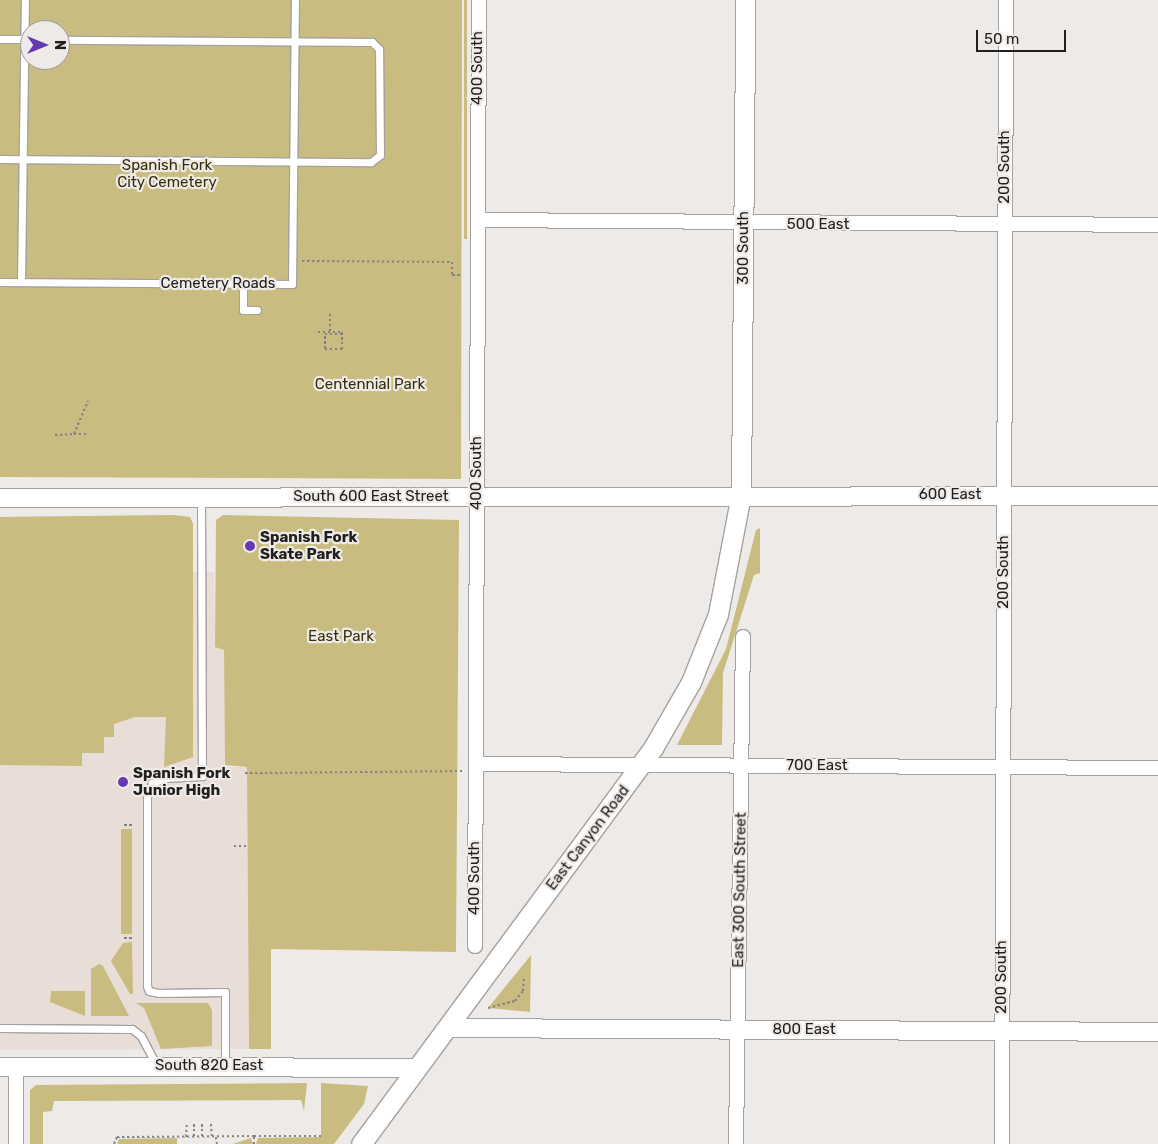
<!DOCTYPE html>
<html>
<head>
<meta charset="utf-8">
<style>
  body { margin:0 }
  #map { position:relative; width:1158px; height:1144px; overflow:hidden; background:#eeeae8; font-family:Rubik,sans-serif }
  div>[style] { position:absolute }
  .built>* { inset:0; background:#e9ddd7 }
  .green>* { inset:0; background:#c8bc80; transform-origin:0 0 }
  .path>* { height:2px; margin-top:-1px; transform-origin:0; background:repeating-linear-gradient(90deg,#858381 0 2.5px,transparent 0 5px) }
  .roads { filter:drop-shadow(1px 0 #a5a19f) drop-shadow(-1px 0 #a5a19f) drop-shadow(0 1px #a5a19f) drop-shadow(0 -1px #a5a19f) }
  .service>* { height:7px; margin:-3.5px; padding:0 3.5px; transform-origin:3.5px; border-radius:3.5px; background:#fff }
  .minor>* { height:14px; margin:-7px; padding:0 7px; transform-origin:7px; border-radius:7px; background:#fff }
  .tertiary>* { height:18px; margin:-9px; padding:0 9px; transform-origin:9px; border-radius:9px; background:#fff }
  .secondary>* { height:19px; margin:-9.5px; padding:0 9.5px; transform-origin:9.5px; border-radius:9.5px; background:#fff }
  .dots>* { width:14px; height:14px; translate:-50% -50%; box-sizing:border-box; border:2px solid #eeeae8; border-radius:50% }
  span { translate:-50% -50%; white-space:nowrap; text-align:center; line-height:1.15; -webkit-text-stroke:4.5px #eeeae8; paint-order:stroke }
  .street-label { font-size:15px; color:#21201f }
  .park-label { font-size:15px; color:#362e05 }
  .poi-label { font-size:15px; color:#21201f; font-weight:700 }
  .left { translate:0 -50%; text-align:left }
  .north { position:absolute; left:20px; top:20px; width:50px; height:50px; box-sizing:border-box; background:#eeeae8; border:1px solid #9c9998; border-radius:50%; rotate:90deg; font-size:14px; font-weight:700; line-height:20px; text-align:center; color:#21201f }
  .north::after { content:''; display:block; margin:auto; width:18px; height:22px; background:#633ab2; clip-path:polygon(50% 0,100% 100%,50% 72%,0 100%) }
  .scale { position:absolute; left:976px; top:30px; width:90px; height:22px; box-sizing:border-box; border:2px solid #21201f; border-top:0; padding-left:6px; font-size:15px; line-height:18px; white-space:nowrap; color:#21201f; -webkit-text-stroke:4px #eeeae8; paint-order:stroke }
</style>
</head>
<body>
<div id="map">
  <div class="built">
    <i style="clip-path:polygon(173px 515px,190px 517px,193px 524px,193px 572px,214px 572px,215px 647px,224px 649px,225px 761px,228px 767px,247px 767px,249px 1049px,0 1050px,0 517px)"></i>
  </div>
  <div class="green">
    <i style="clip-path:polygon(evenodd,0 0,462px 0,461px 479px,0 477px,0 0,30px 30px,60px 30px,60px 60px,30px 60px,30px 30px)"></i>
    <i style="left:464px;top:0;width:3px;height:239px"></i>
    <i style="clip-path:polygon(173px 515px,190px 517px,193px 524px,193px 757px,164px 767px,166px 717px,135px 717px,114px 724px,114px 737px,104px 737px,104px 753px,82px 753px,82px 766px,0 765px,0 517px)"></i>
    <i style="clip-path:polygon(223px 515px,459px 520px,456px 952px,271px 949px,271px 1049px,249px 1049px,247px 767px,225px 765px,224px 650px,215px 647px,216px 520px)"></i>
    <i style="clip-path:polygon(760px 528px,760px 573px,754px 575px,723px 673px,722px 745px,677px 745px,726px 649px,756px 530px)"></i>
    <i style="left:121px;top:829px;width:11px;height:105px"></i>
    <i style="clip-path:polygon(132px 942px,133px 994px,130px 994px,111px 961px,123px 943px)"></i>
    <i style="clip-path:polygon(531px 955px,530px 1012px,488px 1008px,492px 1003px)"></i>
    <i style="clip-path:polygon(99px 964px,103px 966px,129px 1016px,91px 1016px,91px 969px)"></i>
    <i style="clip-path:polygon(51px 991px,85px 991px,85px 1016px,50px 1002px)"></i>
    <i style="clip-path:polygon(136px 1003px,208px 1003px,212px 1010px,212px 1046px,161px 1049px,144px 1008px)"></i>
    <i style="clip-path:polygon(307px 1083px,304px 1111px,301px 1100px,54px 1101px,52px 1111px,43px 1112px,43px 1144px,30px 1144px,30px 1090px,36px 1085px)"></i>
    <i style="clip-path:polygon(321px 1083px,368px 1086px,364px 1104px,334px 1144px,256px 1144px,258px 1138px,321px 1137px)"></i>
    <i style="clip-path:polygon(177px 1138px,177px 1144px,117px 1144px,119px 1139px)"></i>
    <i style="left:251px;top:1138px;width:6px;height:27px;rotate:72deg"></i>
  </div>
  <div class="path">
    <i style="left:302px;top:261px;width:150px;rotate:0.4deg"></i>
    <i style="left:452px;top:262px;width:13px;rotate:90deg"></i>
    <i style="left:452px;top:275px;width:10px"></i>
    <i style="left:330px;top:314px;width:18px;rotate:90deg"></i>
    <i style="left:318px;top:332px;width:24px"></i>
    <i style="left:342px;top:332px;width:17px;rotate:90deg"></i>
    <i style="left:342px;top:349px;width:17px;rotate:180deg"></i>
    <i style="left:325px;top:349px;width:15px;rotate:-90deg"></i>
    <i style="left:325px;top:334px;width:17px"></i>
    <i style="left:74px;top:434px;width:12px"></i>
    <i style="left:55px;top:435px;width:19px;rotate:-3deg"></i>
    <i style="left:74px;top:434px;width:36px;rotate:-67deg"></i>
    <i style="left:245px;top:773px;width:218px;rotate:-0.5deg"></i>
    <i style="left:124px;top:825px;width:10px"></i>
    <i style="left:234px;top:846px;width:12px"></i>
    <i style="left:124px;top:938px;width:10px"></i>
    <i style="left:488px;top:1008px;width:28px;rotate:-15deg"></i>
    <i style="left:515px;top:1001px;width:13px;rotate:-51deg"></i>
    <i style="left:523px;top:991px;width:13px;rotate:-86deg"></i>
    <i style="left:194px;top:1124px;width:13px;rotate:90deg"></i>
    <i style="left:202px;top:1124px;width:13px;rotate:90deg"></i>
    <i style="left:211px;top:1124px;width:13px;rotate:86deg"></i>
    <i style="left:186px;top:1137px;width:13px;rotate:-86deg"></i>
    <i style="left:216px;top:1137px;width:7px;rotate:82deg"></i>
    <i style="left:114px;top:1144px;width:8px;rotate:-67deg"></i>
    <i style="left:117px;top:1137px;width:137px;rotate:-0.4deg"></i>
    <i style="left:254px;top:1144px;width:8px;rotate:-90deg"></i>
    <i style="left:254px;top:1136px;width:67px"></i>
  </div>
  <div class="roads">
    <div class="service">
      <i style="left:0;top:39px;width:30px"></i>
      <i style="left:0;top:159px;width:371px;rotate:0.5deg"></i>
      <i style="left:371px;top:162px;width:11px;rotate:-38deg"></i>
      <i style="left:380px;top:155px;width:106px;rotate:-90.5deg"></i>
      <i style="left:379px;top:49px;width:10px;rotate:-135deg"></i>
      <i style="left:372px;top:42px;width:312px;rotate:-179.6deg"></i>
      <i style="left:0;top:282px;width:292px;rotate:0.4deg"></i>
      <i style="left:292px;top:284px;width:284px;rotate:-89.4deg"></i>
      <i style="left:21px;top:282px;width:282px;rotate:-89.2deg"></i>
      <i style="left:243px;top:284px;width:26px;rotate:90deg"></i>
      <i style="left:243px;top:310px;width:14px"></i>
      <i style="left:201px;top:498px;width:278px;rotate:89.8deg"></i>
      <i style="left:202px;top:776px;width:37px;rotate:177deg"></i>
      <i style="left:165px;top:778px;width:14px;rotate:159deg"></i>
      <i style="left:152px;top:783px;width:14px;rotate:111deg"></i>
      <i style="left:147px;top:796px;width:190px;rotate:90deg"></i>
      <i style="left:147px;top:986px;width:5px;rotate:68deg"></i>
      <i style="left:149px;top:991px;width:10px;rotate:11deg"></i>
      <i style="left:159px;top:993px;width:66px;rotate:-0.9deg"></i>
      <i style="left:225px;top:992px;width:73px;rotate:90deg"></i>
      <i style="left:0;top:1028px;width:132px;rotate:0.4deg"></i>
      <i style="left:132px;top:1029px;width:11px;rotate:38deg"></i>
      <i style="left:141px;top:1036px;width:34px;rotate:62deg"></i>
    </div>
    <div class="minor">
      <i style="left:478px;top:220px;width:680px;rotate:0.42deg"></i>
      <i style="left:476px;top:764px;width:682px;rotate:0.34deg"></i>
      <i style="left:475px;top:946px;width:946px;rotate:-89.76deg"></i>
      <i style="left:16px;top:1144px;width:77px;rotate:-90deg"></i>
      <i style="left:736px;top:1144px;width:507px;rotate:-89.21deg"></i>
      <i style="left:1002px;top:1144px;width:1144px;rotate:-89.8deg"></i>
    </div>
    <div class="tertiary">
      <i style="left:0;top:498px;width:1158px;rotate:-0.1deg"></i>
      <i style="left:450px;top:1028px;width:708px;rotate:0.32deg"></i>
      <i style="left:0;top:1067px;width:418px;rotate:0.1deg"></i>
    </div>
    <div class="secondary">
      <i style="left:361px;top:1144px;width:492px;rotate:-53.6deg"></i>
      <i style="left:653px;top:748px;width:76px;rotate:-60.1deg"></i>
      <i style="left:691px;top:682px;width:73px;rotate:-68.3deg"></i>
      <i style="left:718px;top:614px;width:121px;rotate:-79.1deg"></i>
      <i style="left:741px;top:495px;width:495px;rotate:-89.5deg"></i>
    </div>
  </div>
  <div class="dots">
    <i style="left:250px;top:546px;background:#633ab2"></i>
    <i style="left:123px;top:782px;background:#633ab2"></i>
  </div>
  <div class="street-label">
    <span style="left:478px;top:68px;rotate:-90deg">400 South</span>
    <span style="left:1005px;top:167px;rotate:-90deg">200 South</span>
    <span style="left:818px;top:225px">500 East</span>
    <span style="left:744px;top:248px;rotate:-90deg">300 South</span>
    <span style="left:218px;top:284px">Cemetery Roads</span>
    <span style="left:477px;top:473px;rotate:-90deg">400 South</span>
    <span style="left:950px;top:495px">600 East</span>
    <span style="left:371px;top:497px">South 600 East Street</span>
    <span style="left:1004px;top:572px;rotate:-90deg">200 South</span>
    <span style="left:817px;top:766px">700 East</span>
    <span style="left:588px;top:838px;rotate:-53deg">East Canyon Road</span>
    <span style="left:475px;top:878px;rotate:-90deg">400 South</span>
    <span style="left:740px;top:890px;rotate:-89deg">East 300 South Street</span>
    <span style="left:1002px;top:977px;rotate:-90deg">200 South</span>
    <span style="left:804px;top:1030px">800 East</span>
    <span style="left:209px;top:1066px">South 820 East</span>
  </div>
  <div class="park-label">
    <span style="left:167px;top:174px">Spanish Fork<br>City Cemetery</span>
    <span style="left:370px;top:385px">Centennial Park</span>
    <span style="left:341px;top:637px">East Park</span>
  </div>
  <div class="poi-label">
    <span class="left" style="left:260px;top:546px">Spanish Fork<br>Skate Park</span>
    <span class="left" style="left:133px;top:782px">Spanish Fork<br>Junior High</span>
  </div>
  <div class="north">N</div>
  <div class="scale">50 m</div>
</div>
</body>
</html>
